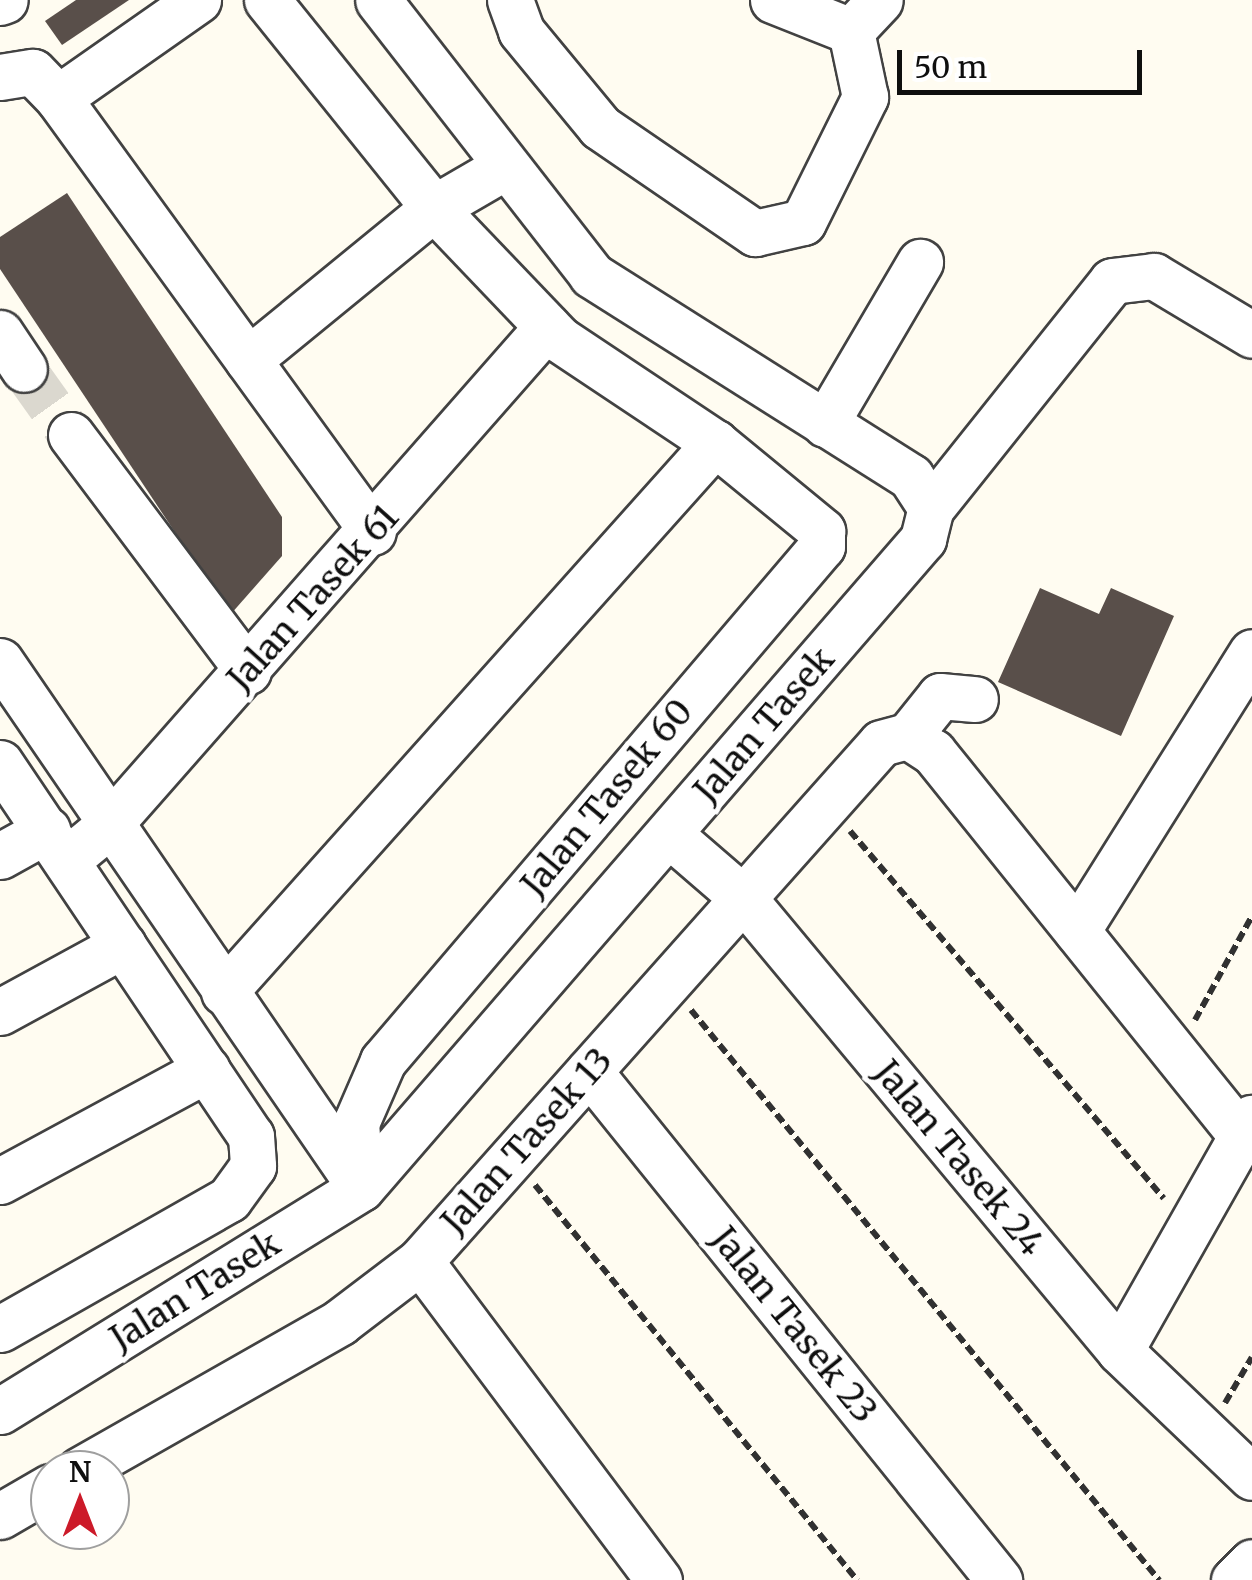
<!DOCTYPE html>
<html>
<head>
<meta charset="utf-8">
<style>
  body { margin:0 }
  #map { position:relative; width:1252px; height:1580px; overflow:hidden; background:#fffcf1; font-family:Merriweather,serif }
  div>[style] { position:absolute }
  .building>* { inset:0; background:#594f4a }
  .minor-tunnel>* { height:45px; margin-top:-22.5px; transform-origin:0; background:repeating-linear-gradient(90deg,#dbd8cf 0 45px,transparent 0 67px) }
  .path>* { height:6px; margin-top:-3px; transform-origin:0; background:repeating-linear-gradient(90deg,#313131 0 10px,transparent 0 15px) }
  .roads { filter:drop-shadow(2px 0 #424242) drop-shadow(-2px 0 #424242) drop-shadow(0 2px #424242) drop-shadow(0 -2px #424242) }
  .minor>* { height:45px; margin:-22.5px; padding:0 22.5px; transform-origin:22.5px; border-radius:22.5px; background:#fff }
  span { translate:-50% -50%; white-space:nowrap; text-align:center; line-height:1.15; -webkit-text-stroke:10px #fff; paint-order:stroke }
  .street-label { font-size:35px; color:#0f0f0f }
  .north { position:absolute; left:30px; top:1450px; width:100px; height:100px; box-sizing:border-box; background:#fff; border:2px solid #9f9f9f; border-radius:50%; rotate:0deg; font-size:28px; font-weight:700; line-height:40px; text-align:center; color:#0f0f0f }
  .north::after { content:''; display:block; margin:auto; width:35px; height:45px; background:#cc1a29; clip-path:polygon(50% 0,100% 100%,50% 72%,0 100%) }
  .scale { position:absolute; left:897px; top:50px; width:245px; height:45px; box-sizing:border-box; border:5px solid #0f0f0f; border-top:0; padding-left:12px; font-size:30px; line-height:35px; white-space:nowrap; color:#0f0f0f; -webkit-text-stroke:8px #fff; paint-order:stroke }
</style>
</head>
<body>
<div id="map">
  <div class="building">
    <i style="clip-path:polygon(76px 0,129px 0,62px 45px,45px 21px)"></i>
    <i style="clip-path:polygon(67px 193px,282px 517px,282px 556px,230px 615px,0 269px,0 237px)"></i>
    <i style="clip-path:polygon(1040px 588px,1099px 614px,1111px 588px,1174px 616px,1121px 736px,998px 682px)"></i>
  </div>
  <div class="minor-tunnel">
    <i style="left:24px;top:369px;width:81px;rotate:54.5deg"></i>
  </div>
  <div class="path">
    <i style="left:850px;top:831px;width:483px;rotate:49.5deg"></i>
    <i style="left:691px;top:1010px;width:738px;rotate:50.61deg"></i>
    <i style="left:1195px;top:1020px;width:119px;rotate:-61.3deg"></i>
    <i style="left:535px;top:1185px;width:510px;rotate:50.81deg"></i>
    <i style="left:1225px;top:1403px;width:53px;rotate:-59.6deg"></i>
  </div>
  <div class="roads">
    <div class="minor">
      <i style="left:267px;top:0;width:267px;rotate:51.2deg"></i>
      <i style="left:434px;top:208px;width:181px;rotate:46.3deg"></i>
      <i style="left:559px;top:339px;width:187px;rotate:33.7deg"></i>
      <i style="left:715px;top:443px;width:139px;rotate:39.4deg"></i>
      <i style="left:822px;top:531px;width:15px;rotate:90deg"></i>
      <i style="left:822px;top:546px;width:677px;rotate:130.45deg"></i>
      <i style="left:383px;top:1061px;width:68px;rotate:113.5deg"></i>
      <i style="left:356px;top:1123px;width:65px;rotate:85.6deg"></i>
      <i style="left:510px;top:0;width:33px;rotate:70deg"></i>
      <i style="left:521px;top:31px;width:124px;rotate:50.5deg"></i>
      <i style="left:600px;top:127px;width:188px;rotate:34.4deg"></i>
      <i style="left:755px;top:233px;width:49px;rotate:-12.9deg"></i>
      <i style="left:803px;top:222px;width:140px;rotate:-63.6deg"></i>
      <i style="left:865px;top:97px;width:67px;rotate:-102deg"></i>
      <i style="left:773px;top:0;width:84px;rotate:21.7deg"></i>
      <i style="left:851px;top:31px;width:42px;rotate:-46.9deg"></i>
      <i style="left:0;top:2px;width:5px;rotate:-22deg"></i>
      <i style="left:0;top:77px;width:33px;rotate:-9deg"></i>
      <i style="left:33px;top:72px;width:36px;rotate:46deg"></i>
      <i style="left:58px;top:98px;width:536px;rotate:54.03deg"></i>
      <i style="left:58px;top:98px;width:171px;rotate:-35deg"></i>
      <i style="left:0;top:333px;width:43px;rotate:56.3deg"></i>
      <i style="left:248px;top:360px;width:240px;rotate:-39.3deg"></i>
      <i style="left:434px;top:208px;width:78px;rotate:-30.2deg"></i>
      <i style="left:825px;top:424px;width:188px;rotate:-59.6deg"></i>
      <i style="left:71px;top:435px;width:295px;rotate:53.1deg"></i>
      <i style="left:931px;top:508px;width:290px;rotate:-51.4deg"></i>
      <i style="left:1112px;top:281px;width:42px;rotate:-6.8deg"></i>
      <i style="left:1154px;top:276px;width:114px;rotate:31deg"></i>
      <i style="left:0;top:661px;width:637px;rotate:55.61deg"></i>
      <i style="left:908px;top:736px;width:30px;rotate:33deg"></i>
      <i style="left:933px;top:752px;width:493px;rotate:51.2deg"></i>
      <i style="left:908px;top:736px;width:51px;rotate:-51.3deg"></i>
      <i style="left:940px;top:696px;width:35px;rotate:5deg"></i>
      <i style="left:0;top:763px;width:450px;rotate:56.1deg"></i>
      <i style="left:251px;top:1136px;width:30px;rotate:86deg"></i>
      <i style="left:253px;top:1166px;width:41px;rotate:126deg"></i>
      <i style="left:229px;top:1199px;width:263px;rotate:150.4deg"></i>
      <i style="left:670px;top:835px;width:96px;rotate:40.8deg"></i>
      <i style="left:743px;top:898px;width:589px;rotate:50.23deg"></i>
      <i style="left:1120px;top:1351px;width:182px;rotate:43.7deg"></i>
      <i style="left:0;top:856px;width:54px;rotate:-29deg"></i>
      <i style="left:68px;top:859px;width:52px;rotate:-39.5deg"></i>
      <i style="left:108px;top:826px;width:665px;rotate:-48.66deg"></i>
      <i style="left:1077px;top:931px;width:329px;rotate:-57.9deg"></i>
      <i style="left:224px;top:992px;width:737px;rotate:-48.19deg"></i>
      <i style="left:0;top:1012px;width:140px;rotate:-28.6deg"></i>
      <i style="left:589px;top:1071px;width:654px;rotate:51.15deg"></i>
      <i style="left:0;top:1181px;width:235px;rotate:-28.4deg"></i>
      <i style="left:420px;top:1261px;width:399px;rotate:53.2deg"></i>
      <i style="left:1120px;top:1351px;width:268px;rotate:-60.5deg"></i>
      <i style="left:0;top:1411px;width:424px;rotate:-31.7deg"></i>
      <i style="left:361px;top:1188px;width:859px;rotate:-49.11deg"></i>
      <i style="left:923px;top:539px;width:32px;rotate:-76deg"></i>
      <i style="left:931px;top:508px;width:37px;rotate:-123deg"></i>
      <i style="left:911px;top:477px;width:378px;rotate:-147.7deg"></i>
      <i style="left:592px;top:275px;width:348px;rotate:-127.9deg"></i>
      <i style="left:80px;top:1470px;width:299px;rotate:-29.6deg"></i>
      <i style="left:340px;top:1322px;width:101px;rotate:-37.3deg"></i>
      <i style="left:420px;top:1261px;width:693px;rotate:-48.33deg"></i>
      <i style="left:881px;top:743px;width:28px;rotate:-15deg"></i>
      <i style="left:0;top:1516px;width:58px;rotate:-30.1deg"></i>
      <i style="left:1234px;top:1580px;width:25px;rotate:-45deg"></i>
    </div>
  </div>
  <div class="street-label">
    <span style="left:313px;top:598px;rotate:-48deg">Jalan Tasek 61</span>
    <span style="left:764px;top:725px;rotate:-49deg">Jalan Tasek</span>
    <span style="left:607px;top:798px;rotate:-50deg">Jalan Tasek 60</span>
    <span style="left:527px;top:1141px;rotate:-48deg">Jalan Tasek 13</span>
    <span style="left:959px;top:1158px;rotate:50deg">Jalan Tasek 24</span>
    <span style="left:195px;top:1291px;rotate:-32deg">Jalan Tasek</span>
    <span style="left:794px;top:1325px;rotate:51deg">Jalan Tasek 23</span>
  </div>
  <div class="north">N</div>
  <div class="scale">50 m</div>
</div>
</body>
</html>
